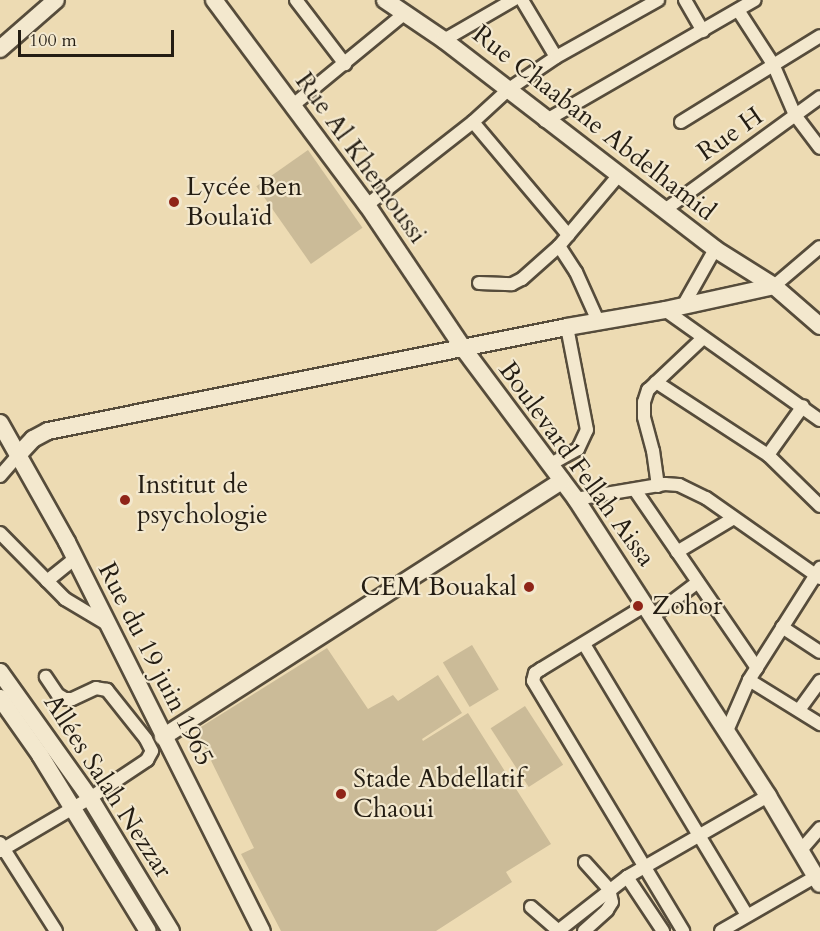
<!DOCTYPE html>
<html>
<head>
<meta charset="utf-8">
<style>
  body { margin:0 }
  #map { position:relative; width:820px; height:931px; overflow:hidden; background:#eddbb3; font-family:Cardo,serif }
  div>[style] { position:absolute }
  .green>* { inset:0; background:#cbbb98; transform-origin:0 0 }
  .roads { filter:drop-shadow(2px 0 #564c3b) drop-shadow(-2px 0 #564c3b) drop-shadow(0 2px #564c3b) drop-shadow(0 -2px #564c3b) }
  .street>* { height:12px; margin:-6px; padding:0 6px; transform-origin:6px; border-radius:6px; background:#f3e8ce }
  .secondary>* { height:16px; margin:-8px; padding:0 8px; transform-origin:8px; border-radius:8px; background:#f3e8ce }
  .dots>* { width:16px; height:16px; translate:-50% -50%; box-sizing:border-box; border:3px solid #f3e8ce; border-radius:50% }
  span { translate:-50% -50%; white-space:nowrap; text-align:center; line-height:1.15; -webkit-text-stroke:4.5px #f3e8ce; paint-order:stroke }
  .street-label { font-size:26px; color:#241d13 }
  .poi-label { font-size:26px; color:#241d13 }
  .left { translate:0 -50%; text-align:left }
  .right { translate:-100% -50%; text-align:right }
  .scale { position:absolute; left:18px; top:30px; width:156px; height:27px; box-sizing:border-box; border:3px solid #241d13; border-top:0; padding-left:8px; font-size:18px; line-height:21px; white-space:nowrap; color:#241d13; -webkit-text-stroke:4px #f3e8ce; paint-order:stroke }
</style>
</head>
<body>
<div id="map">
  <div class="green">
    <i style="left:308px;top:150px;width:95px;height:63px;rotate:55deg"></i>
    <i style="left:472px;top:645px;width:52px;height:34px;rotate:59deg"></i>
    <i style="clip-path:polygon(327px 648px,368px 709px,393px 695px,398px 701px,438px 675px,462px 713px,422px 739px,423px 741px,468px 713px,551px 844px,506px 872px,512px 882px,436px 931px,281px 931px,241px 854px,254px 848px,196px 730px)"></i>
    <i style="left:525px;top:706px;width:70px;height:41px;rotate:57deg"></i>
  </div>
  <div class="roads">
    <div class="street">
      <i style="left:296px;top:0;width:81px;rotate:52.6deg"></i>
      <i style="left:522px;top:0;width:66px;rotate:59.2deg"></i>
      <i style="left:685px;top:0;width:36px;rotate:60deg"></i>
      <i style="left:738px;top:10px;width:64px;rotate:57.1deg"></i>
      <i style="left:773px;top:64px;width:56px;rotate:66.7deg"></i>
      <i style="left:795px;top:115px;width:41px;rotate:52.9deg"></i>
      <i style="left:444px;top:40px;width:80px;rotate:-30.1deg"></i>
      <i style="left:292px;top:106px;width:145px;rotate:-39.4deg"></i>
      <i style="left:545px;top:121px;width:242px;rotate:-30deg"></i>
      <i style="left:473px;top:122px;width:148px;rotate:49.9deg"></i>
      <i style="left:681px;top:122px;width:163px;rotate:-31.7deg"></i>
      <i style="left:367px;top:205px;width:135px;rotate:-38.1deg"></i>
      <i style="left:473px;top:122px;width:49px;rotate:-42.5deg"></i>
      <i style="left:509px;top:89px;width:57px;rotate:-34.2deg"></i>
      <i style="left:556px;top:57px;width:117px;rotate:-29.2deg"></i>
      <i style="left:666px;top:209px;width:190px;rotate:-36deg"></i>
      <i style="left:559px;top:246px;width:31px;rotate:57deg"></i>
      <i style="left:576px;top:272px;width:54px;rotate:65.8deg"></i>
      <i style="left:479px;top:283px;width:33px;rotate:2deg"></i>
      <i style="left:512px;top:284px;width:11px;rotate:-27deg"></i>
      <i style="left:522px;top:279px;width:50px;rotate:-41.7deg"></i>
      <i style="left:559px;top:246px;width:93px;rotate:-49.8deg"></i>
      <i style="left:774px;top:286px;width:60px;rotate:-40.3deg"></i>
      <i style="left:683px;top:306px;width:65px;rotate:-60.7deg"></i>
      <i style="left:665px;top:310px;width:190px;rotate:35.4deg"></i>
      <i style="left:656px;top:382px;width:134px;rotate:33.1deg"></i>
      <i style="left:768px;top:455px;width:73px;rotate:44.4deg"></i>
      <i style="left:768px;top:455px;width:60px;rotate:-54.5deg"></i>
      <i style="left:549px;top:465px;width:33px;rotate:-29deg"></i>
      <i style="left:578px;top:449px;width:21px;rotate:-65deg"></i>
      <i style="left:587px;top:430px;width:105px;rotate:-101deg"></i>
      <i style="left:0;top:476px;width:29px;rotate:-49deg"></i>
      <i style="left:658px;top:486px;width:35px;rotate:-98deg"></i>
      <i style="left:653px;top:451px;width:35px;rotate:-105deg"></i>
      <i style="left:644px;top:417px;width:15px;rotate:-90deg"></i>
      <i style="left:644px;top:402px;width:13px;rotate:-72deg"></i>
      <i style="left:648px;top:390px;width:76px;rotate:-43.4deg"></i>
      <i style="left:635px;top:490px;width:216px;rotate:55.6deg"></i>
      <i style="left:576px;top:499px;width:90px;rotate:-9.6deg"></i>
      <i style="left:665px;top:484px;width:14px;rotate:4deg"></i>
      <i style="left:679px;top:485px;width:30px;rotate:26deg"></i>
      <i style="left:706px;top:498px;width:139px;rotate:35.1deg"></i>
      <i style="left:0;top:533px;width:93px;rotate:45.4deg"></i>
      <i style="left:65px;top:599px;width:47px;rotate:31deg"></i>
      <i style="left:677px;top:552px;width:66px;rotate:-30.8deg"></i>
      <i style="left:47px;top:581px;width:36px;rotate:-39deg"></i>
      <i style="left:646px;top:605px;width:123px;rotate:148.6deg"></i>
      <i style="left:541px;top:669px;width:7px;rotate:146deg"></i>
      <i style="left:535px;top:673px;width:8px;rotate:104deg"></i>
      <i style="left:533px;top:681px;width:292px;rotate:59deg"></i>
      <i style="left:653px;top:616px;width:56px;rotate:-37.1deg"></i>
      <i style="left:782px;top:627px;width:45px;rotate:33.3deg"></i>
      <i style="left:584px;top:644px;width:316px;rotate:59deg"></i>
      <i style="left:749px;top:680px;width:84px;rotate:31.8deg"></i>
      <i style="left:799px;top:710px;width:36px;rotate:-54deg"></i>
      <i style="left:726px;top:733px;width:58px;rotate:-66.5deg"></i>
      <i style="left:749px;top:680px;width:133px;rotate:-57.6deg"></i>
      <i style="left:0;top:843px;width:104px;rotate:57.5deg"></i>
      <i style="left:801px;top:850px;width:29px;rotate:-49deg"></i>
      <i style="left:0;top:851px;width:104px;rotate:-30.5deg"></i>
      <i style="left:90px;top:798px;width:69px;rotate:-33.7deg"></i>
      <i style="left:147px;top:760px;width:10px;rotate:-61deg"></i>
      <i style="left:152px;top:751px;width:13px;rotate:-117deg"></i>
      <i style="left:146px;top:739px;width:63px;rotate:-128.5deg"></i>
      <i style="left:107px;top:690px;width:11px;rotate:-170deg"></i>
      <i style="left:96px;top:688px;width:26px;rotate:155deg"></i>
      <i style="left:72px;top:699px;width:7px;rotate:180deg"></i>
      <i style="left:65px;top:699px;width:8px;rotate:-150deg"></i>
      <i style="left:58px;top:695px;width:22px;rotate:-124deg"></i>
      <i style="left:627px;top:877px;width:65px;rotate:56.3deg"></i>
      <i style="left:531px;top:907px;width:37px;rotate:41deg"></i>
      <i style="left:558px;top:931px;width:88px;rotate:-38deg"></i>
      <i style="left:627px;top:877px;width:163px;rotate:-29.9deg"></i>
      <i style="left:584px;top:931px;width:31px;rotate:-42deg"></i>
      <i style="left:607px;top:910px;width:9px;rotate:-58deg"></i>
      <i style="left:612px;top:902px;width:13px;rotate:-103deg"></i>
      <i style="left:609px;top:889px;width:36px;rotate:-132deg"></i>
      <i style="left:721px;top:931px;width:108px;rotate:-29.9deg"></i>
    </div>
    <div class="secondary">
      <i style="left:214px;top:0;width:256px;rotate:53.3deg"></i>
      <i style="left:367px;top:205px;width:172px;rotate:56.1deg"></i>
      <i style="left:463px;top:348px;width:189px;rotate:53.2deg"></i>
      <i style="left:576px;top:499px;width:354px;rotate:57.1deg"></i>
      <i style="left:768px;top:796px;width:102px;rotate:59.4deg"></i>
      <i style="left:385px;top:0;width:71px;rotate:34.1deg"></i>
      <i style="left:444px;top:40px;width:342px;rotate:37.6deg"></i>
      <i style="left:715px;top:249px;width:70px;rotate:32.1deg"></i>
      <i style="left:774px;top:286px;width:61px;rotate:41deg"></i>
      <i style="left:0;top:49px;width:74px;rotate:-41.2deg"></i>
      <i style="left:0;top:423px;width:137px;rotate:60.6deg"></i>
      <i style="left:67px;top:542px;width:435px;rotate:63.4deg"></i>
      <i style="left:19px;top:454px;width:21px;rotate:-47deg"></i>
      <i style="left:33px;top:439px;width:17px;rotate:-28deg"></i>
      <i style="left:48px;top:431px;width:529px;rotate:-11.33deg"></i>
      <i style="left:567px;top:327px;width:99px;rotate:-9.8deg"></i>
      <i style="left:665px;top:310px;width:112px;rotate:-12.4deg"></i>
      <i style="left:0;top:672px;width:155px;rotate:54.5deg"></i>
      <i style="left:90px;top:798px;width:156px;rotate:58.7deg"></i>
      <i style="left:0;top:698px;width:70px;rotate:54.9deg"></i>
      <i style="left:40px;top:755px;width:206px;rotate:58.5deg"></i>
      <i style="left:163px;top:737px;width:474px;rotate:-32.7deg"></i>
    </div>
  </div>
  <div class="dots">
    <i style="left:174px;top:202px;background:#8f2418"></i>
    <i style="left:125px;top:500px;background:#8f2418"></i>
    <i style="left:529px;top:587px;background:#8f2418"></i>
    <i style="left:638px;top:606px;background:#8f2418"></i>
    <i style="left:341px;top:794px;background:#8f2418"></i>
  </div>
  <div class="street-label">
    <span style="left:594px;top:123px;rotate:38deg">Rue Chaabane Abdelhamid</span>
    <span style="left:730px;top:134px;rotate:-35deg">Rue H</span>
    <span style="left:361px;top:158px;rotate:54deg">Rue Al Khemoussi</span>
    <span style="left:577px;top:464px;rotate:54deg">Boulevard Fellah Aissa</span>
    <span style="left:156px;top:664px;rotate:63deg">Rue du 19 juin 1965</span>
    <span style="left:108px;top:786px;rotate:57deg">Allées Salah Nezzar</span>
  </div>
  <div class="poi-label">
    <span class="left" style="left:186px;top:202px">Lycée Ben<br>Boulaïd</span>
    <span class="left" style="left:137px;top:500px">Institut de<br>psychologie</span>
    <span class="right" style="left:517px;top:587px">CEM Bouakal</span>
    <span class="left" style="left:652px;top:606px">Zohor</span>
    <span class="left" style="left:353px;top:794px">Stade Abdellatif<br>Chaoui</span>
  </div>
  <div class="scale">100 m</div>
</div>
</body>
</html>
